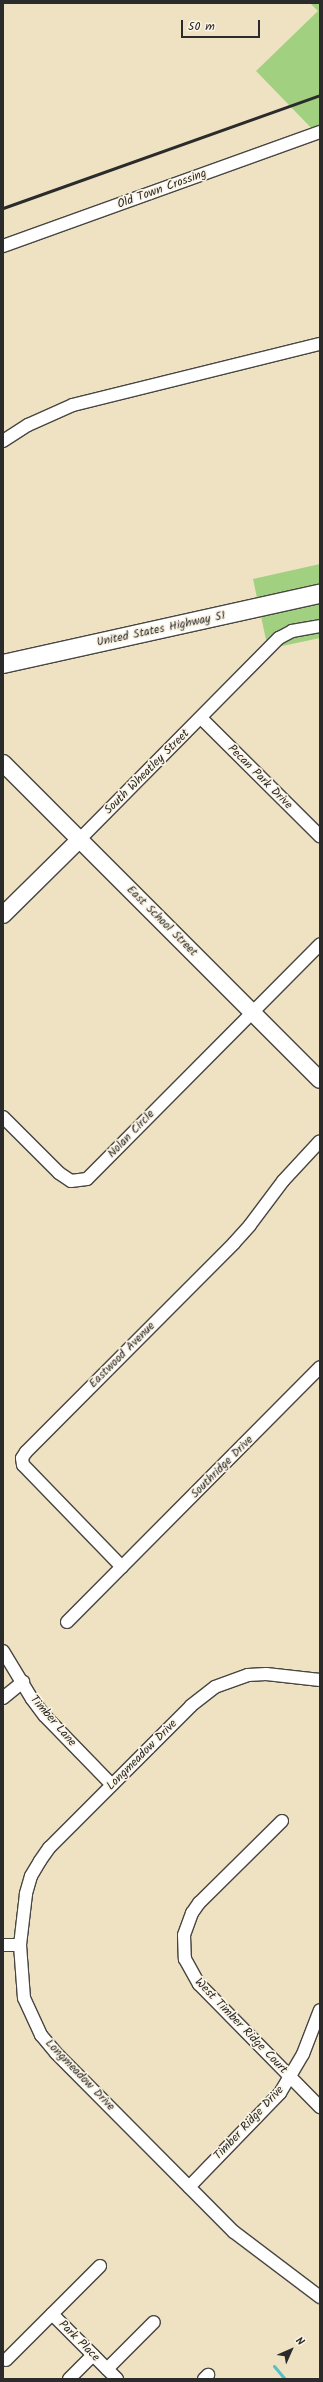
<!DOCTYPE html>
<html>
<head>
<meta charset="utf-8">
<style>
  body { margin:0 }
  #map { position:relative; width:323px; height:2382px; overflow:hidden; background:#eee2c2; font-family:Kalam,sans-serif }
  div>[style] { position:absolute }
  .green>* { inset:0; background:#a1d180 }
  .stream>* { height:3px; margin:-1.5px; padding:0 1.5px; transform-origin:1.5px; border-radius:1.5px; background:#53c0cb }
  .roads { filter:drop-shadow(1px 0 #484642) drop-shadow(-1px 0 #484642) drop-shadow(0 1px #484642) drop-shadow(0 -1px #484642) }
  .street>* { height:12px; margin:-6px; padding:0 6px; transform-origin:6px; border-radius:6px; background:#fff }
  .secondary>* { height:16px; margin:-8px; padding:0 8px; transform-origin:8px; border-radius:8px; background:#fff }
  .primary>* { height:18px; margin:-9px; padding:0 9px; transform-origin:9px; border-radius:9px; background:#fff }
  .rail>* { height:3px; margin:-1.5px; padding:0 1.5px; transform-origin:1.5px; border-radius:1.5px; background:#2b2b2b }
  span { translate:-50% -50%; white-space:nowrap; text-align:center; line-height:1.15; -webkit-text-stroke:3.5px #fcf5e5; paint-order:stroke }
  .street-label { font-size:12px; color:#2b2b2b }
  .frame { position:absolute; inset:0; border:4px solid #2b2b2b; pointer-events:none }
  .north { position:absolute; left:271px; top:2330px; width:40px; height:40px; -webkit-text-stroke:3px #fcf5e5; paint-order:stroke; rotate:45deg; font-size:11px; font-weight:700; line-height:16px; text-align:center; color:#2b2b2b }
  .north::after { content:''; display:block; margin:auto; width:14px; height:18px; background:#2b2b2b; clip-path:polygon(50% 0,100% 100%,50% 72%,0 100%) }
  .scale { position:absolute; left:181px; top:20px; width:79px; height:18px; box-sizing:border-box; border:2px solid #2b2b2b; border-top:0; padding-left:5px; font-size:12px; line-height:14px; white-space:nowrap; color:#2b2b2b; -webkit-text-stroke:3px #fcf5e5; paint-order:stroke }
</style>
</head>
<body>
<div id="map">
  <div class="green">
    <i style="clip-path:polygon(310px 3px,320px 3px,320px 137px,256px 71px,318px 11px)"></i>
    <i style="clip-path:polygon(320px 564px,320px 638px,268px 649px,253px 579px)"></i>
  </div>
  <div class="stream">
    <i style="left:274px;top:2366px;width:17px;rotate:50deg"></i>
  </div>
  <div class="roads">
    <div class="street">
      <i style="left:3px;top:246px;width:337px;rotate:-19.8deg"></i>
      <i style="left:3px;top:441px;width:30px;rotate:-33deg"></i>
      <i style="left:28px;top:425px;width:49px;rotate:-24deg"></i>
      <i style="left:73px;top:405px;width:254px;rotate:-13.9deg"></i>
      <i style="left:201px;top:718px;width:168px;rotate:44.8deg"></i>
      <i style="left:80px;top:839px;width:283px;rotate:-45.3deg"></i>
      <i style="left:279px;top:638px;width:15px;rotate:-28deg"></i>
      <i style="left:292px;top:631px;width:28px;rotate:-10deg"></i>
      <i style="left:3px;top:1117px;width:79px;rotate:45deg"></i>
      <i style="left:59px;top:1173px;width:14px;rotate:34deg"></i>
      <i style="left:71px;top:1181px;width:16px;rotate:-7deg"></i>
      <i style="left:87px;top:1179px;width:331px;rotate:-45.2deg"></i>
      <i style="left:122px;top:1567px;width:142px;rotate:-134.1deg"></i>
      <i style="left:23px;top:1465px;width:7px;rotate:-98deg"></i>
      <i style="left:22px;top:1458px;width:7px;rotate:-56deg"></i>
      <i style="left:26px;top:1452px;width:295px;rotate:-45.1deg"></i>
      <i style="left:234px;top:1243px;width:24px;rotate:-48deg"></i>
      <i style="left:250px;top:1225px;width:55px;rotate:-53.1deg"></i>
      <i style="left:283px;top:1181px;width:54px;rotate:-47.2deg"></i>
      <i style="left:67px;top:1622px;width:359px;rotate:-45.2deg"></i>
      <i style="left:3px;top:1651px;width:56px;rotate:58.9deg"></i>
      <i style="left:32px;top:1699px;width:21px;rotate:53deg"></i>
      <i style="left:45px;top:1716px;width:96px;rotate:45.8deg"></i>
      <i style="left:320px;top:1680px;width:54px;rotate:-173.7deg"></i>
      <i style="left:266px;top:1674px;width:18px;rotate:177deg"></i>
      <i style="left:248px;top:1675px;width:35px;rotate:160deg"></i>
      <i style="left:215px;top:1687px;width:31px;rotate:142deg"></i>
      <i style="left:191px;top:1706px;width:201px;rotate:135deg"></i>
      <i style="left:49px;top:1848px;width:16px;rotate:125deg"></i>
      <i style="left:40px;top:1861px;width:17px;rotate:121deg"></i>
      <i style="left:31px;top:1876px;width:19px;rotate:106deg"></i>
      <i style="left:26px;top:1894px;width:51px;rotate:96.7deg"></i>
      <i style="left:20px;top:1945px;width:53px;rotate:85.7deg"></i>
      <i style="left:24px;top:1998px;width:41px;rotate:65.3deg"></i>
      <i style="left:41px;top:2035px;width:23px;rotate:50deg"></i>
      <i style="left:56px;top:2053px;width:252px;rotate:45.2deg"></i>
      <i style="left:234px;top:2232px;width:108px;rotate:37.1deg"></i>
      <i style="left:3px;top:1698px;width:26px;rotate:-39deg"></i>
      <i style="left:282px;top:1821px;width:117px;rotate:135.3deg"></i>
      <i style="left:199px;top:1903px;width:12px;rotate:125deg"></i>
      <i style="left:192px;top:1913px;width:23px;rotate:110deg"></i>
      <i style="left:184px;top:1935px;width:24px;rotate:88deg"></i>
      <i style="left:185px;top:1959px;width:29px;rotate:61deg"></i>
      <i style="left:199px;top:1984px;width:173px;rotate:45.5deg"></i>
      <i style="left:3px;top:1945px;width:17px"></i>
      <i style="left:189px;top:2187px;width:131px;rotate:-45.9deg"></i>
      <i style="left:280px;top:2093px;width:45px;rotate:-59.5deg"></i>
      <i style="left:303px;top:2054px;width:47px;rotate:-68.9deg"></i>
      <i style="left:52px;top:2314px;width:92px;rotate:45deg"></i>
      <i style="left:6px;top:2360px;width:133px;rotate:-45deg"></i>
      <i style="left:107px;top:2369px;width:66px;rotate:-45deg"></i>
      <i style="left:69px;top:2379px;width:34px;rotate:-45deg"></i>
      <i style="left:204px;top:2379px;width:6px;rotate:-45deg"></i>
    </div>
    <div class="secondary">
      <i style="left:3px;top:763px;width:448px;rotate:45deg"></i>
      <i style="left:3px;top:915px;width:108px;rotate:-44.6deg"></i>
    </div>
    <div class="primary">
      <i style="left:3px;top:664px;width:325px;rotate:-12.5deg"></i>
    </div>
  </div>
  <div class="rail">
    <i style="left:3px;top:208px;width:337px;rotate:-19.6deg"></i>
  </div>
  <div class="street-label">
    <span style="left:162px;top:189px;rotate:-20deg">Old Town Crossing</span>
    <span style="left:161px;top:629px;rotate:-12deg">United States Highway 51</span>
    <span style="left:147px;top:772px;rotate:-45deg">South Wheatley Street</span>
    <span style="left:260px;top:777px;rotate:45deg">Pecan Park Drive</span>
    <span style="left:162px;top:921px;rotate:45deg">East School Street</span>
    <span style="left:131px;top:1134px;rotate:-46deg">Nolan Circle</span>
    <span style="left:122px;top:1355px;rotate:-45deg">Eastwood Avenue</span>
    <span style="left:222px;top:1467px;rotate:-45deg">Southridge Drive</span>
    <span style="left:53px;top:1721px;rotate:49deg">Timber Lane</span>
    <span style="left:142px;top:1755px;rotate:-45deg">Longmeadow Drive</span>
    <span style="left:241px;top:2026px;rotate:46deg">West Timber Ridge Court</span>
    <span style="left:80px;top:2075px;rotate:46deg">Longmeadow Drive</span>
    <span style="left:249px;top:2123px;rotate:-47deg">Timber Ridge Drive</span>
    <span style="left:79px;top:2341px;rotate:45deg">Park Place</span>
  </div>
  <div class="frame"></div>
  <div class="north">N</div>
  <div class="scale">50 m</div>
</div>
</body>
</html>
